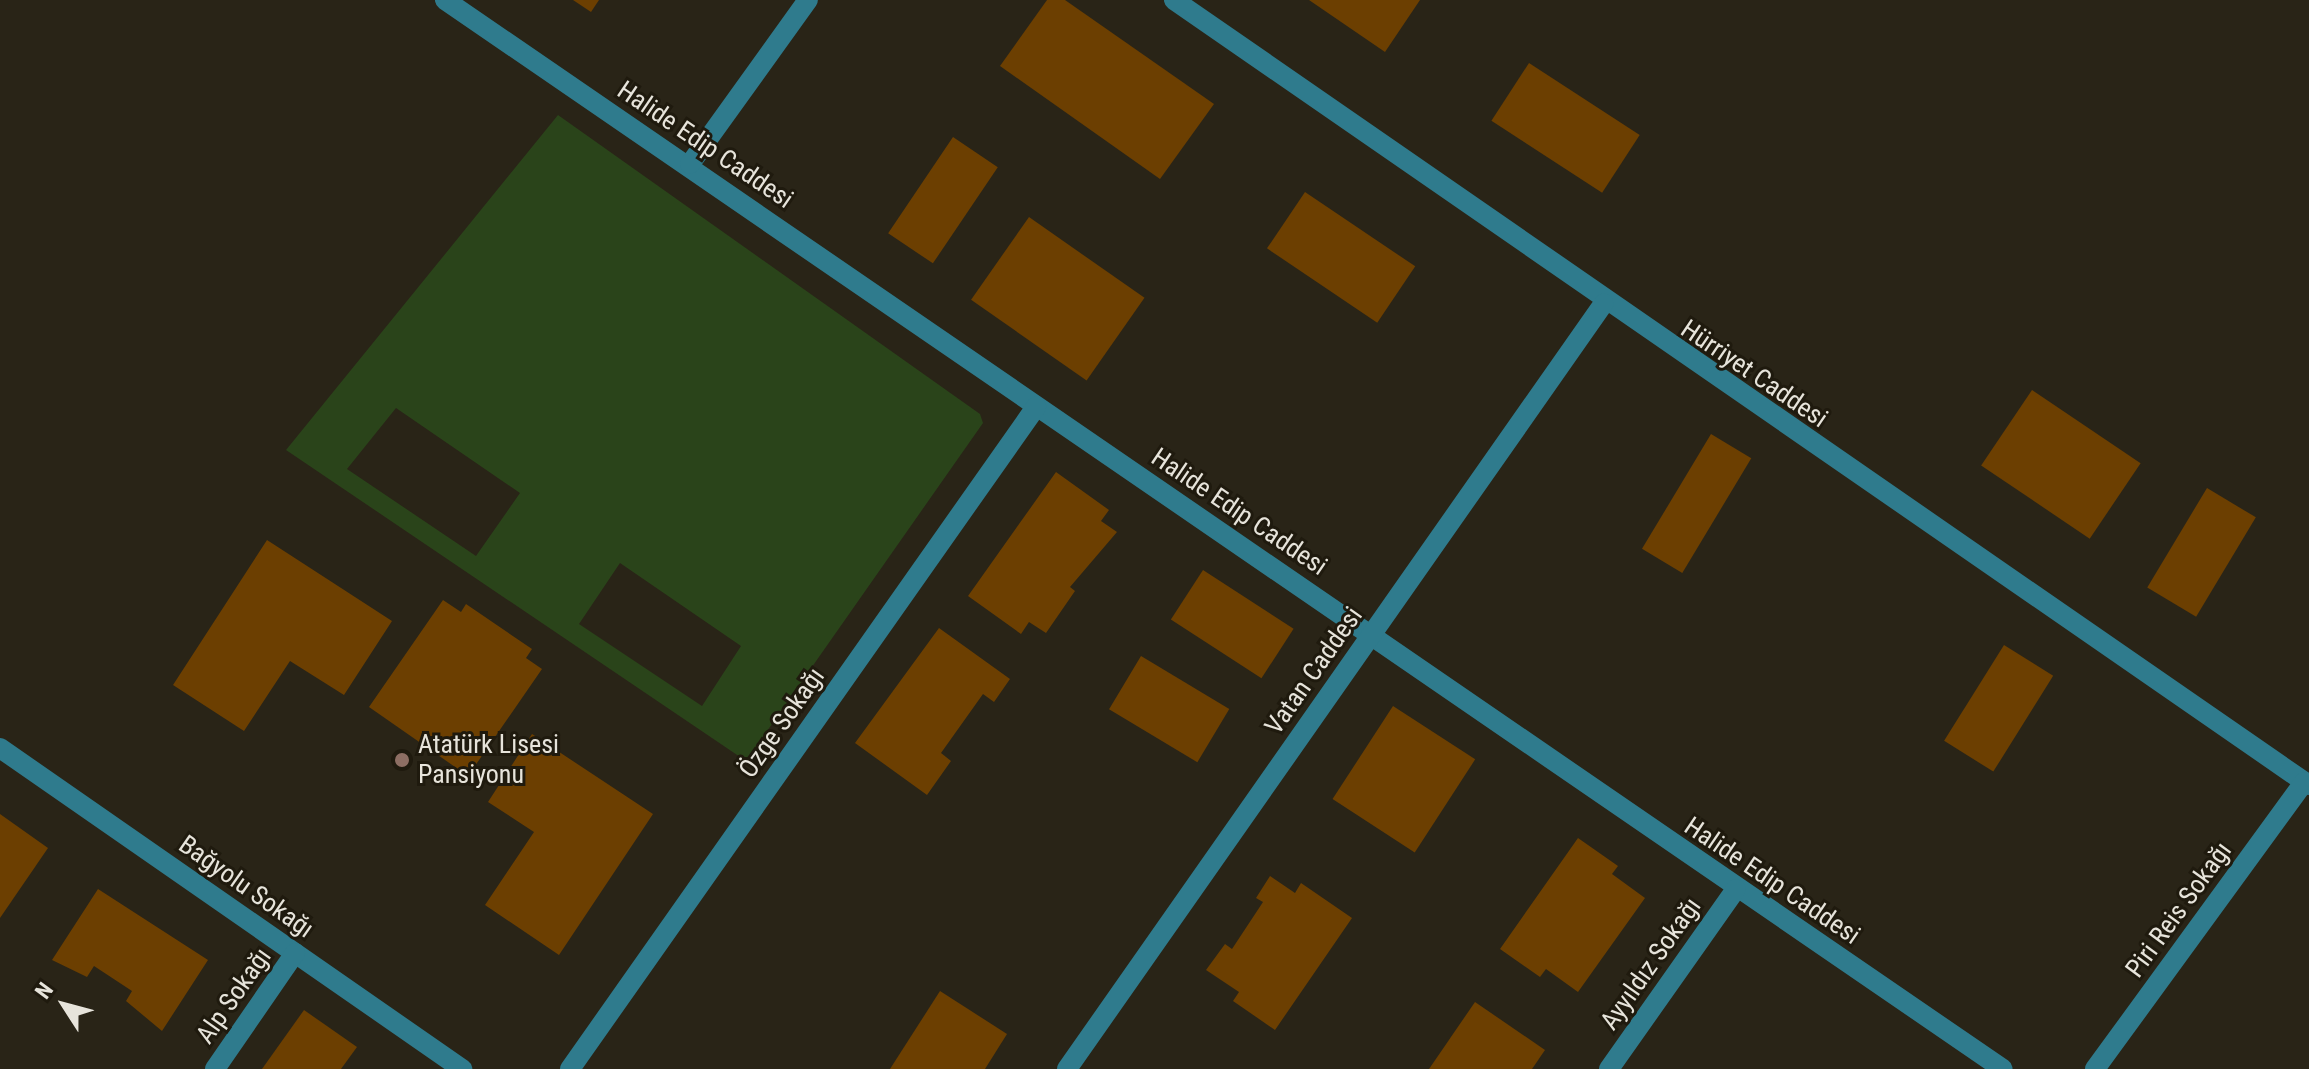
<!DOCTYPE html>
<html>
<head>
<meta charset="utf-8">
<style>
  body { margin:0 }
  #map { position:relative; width:2309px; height:1069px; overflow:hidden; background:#292417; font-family:"Roboto Condensed",sans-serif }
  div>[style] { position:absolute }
  .green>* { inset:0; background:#2a441a }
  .building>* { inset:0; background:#6c3f01; transform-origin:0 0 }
  .minor>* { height:20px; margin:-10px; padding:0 10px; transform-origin:10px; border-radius:10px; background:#2f7b8d }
  .dots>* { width:22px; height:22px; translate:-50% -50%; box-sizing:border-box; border:4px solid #1f1a0e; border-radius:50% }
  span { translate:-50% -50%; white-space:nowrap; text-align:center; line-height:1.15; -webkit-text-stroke:6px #1f1a0e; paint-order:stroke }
  .street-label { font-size:26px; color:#e7e4db }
  .poi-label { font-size:26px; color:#e7e4db }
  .left { translate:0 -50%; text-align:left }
  .north { position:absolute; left:24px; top:965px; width:80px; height:80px; -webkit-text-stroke:6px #1f1a0e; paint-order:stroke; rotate:306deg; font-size:22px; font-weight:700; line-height:32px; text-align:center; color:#e7e4db }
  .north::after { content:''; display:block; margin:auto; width:28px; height:36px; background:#e7e4db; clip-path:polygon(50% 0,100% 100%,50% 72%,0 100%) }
</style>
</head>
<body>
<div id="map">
  <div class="green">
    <i style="clip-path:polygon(evenodd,558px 115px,980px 414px,983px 423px,746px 761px,286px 450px,558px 115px,396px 408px,520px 493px,476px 556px,347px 469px,396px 408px,558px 115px,620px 563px,741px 646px,702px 706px,579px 624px,620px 563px)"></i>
  </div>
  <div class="building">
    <i style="clip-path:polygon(573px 0,599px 0,591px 12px)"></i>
    <i style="clip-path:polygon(1047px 0,1065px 0,1214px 104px,1160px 179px,1000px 66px)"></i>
    <i style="clip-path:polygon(1309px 0,1420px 0,1385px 52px)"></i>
    <i style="left:1529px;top:63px;width:132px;height:69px;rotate:33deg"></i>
    <i style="left:953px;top:137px;width:54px;height:116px;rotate:34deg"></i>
    <i style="left:1305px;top:192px;width:133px;height:68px;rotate:34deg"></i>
    <i style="left:1029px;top:217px;width:141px;height:101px;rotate:35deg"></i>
    <i style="left:2032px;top:390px;width:131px;height:91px;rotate:34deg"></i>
    <i style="left:1711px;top:434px;width:47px;height:134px;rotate:31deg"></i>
    <i style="clip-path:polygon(1056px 472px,1109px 510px,1101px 521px,1117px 532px,1070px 587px,1075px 591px,1046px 633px,1029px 622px,1021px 634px,968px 596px)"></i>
    <i style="left:2207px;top:488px;width:57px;height:116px;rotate:31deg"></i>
    <i style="clip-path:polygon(267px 540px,392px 621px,344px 695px,290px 661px,244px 731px,173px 685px)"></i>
    <i style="left:1203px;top:570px;width:108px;height:59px;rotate:33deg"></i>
    <i style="clip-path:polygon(443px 600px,461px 612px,466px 604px,532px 649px,526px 658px,542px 669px,468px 776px,369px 707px)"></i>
    <i style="clip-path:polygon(939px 628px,1010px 679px,994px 702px,983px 694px,941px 753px,951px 761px,927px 795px,855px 743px)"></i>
    <i style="left:2004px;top:645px;width:58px;height:113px;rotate:32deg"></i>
    <i style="left:1141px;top:656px;width:103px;height:62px;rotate:31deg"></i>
    <i style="left:1393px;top:706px;width:98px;height:111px;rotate:33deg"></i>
    <i style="clip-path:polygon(532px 734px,653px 814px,559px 955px,485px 905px,534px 832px,488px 802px)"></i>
    <i style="clip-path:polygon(0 814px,48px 848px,0 918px)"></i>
    <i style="clip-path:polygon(1578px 838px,1618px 866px,1612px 874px,1645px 898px,1578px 992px,1546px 969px,1540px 977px,1500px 949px)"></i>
    <i style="clip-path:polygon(1270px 876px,1295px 893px,1301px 883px,1352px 918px,1275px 1030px,1233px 1001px,1239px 992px,1206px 970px,1225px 944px,1232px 949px,1263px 902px,1256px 898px)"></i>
    <i style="clip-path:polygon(98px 889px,208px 960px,162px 1031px,126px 1001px,132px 991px,94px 966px,87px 977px,52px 960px)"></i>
    <i style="clip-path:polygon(940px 991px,1007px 1034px,985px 1069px,890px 1069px)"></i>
    <i style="clip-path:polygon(1475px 1002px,1545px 1050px,1532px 1069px,1429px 1069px)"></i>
    <i style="clip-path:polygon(304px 1010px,357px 1047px,341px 1069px,262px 1069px)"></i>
  </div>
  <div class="minor">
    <i style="left:445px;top:0;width:1889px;rotate:34.46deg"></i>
    <i style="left:1174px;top:0;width:1380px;rotate:34.67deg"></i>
    <i style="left:690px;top:164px;width:202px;rotate:-54.3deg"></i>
    <i style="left:0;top:748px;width:563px;rotate:34.79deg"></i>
    <i style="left:215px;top:1069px;width:141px;rotate:-55.4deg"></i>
    <i style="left:570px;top:1069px;width:810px;rotate:-54.86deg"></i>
    <i style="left:1067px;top:1069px;width:935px;rotate:-54.97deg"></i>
    <i style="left:1609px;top:1069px;width:220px;rotate:-54.8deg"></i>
    <i style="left:2095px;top:1069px;width:355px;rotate:-53.9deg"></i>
  </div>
  <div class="dots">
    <i style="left:402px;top:760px;background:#8d6e63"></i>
  </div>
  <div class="street-label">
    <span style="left:705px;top:145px;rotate:34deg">Halide Edip Caddesi</span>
    <span style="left:1754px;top:374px;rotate:34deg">Hürriyet Caddesi</span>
    <span style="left:1239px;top:512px;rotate:34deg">Halide Edip Caddesi</span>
    <span style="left:1314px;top:671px;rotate:-55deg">Vatan Caddesi</span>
    <span style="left:782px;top:723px;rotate:-55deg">Özge Sokağı</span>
    <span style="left:1772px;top:881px;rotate:34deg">Halide Edip Caddesi</span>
    <span style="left:246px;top:887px;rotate:35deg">Bağyolu Sokağı</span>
    <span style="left:2179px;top:910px;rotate:-54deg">Piri Reis Sokağı</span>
    <span style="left:1651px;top:964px;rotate:-55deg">Ayyıldız Sokağı</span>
    <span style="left:234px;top:996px;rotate:-55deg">Alp Sokağı</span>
  </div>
  <div class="poi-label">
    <span class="left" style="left:418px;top:760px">Atatürk Lisesi<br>Pansiyonu</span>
  </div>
  <div class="north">N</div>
</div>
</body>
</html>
